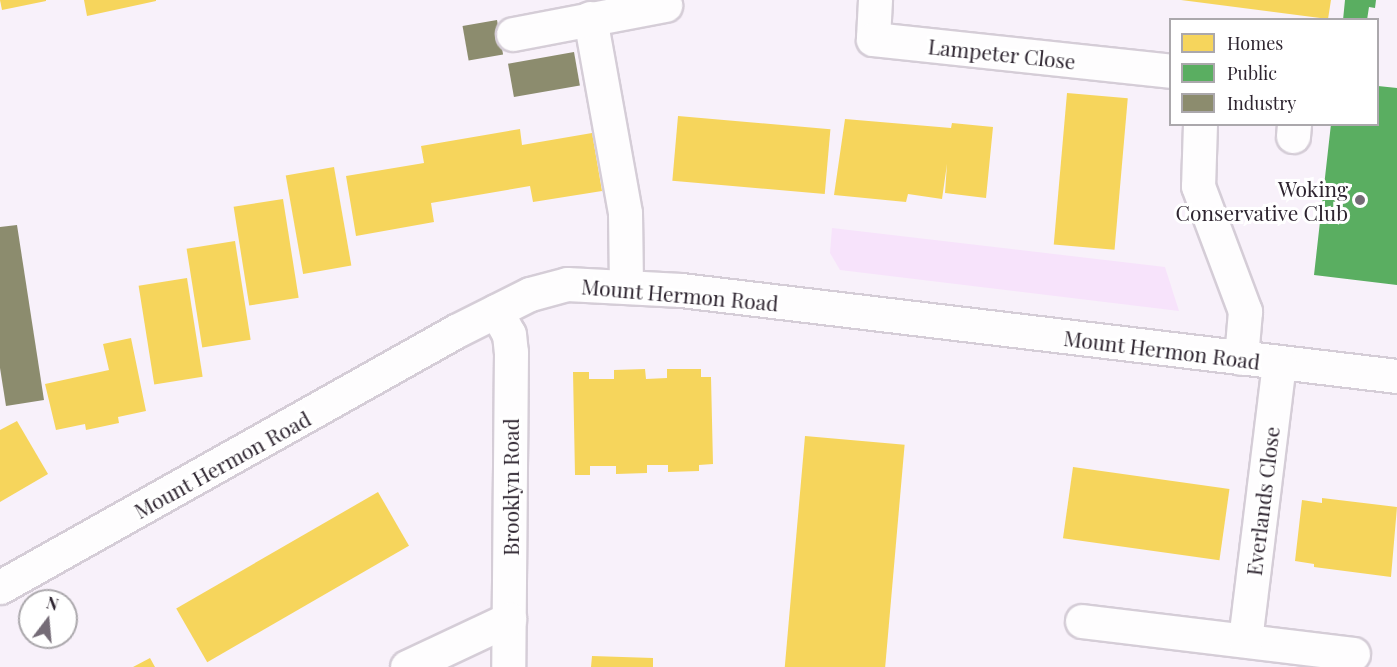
<!DOCTYPE html>
<html>
<head>
<meta charset="utf-8">
<style>
  body { margin:0 }
  #map { position:relative; width:1397px; height:667px; overflow:hidden; background:#f8f1fa; font-family:"Playfair Display",serif }
  div>[style] { position:absolute }
  .green>* { inset:0; background:#f7e3fb }
  .homes>* { inset:0; background:#f6d55c; transform-origin:0 0 }
  .public>* { inset:0; background:#5aae61 }
  .industry>* { inset:0; background:#8c8c6e; transform-origin:0 0 }
  .roads { filter:drop-shadow(2px 0 #d5cdd7) drop-shadow(-2px 0 #d5cdd7) drop-shadow(0 2px #d5cdd7) drop-shadow(0 -2px #d5cdd7) }
  .minor>* { height:33px; margin:-16.5px; padding:0 16.5px; transform-origin:16.5px; border-radius:16.5px; background:#fefdfe }
  .dots>* { width:16px; height:16px; translate:-50% -50%; box-sizing:border-box; border:3px solid #fff; border-radius:50% }
  span { translate:-50% -50%; white-space:nowrap; text-align:center; line-height:1.15; -webkit-text-stroke:6px #fff; paint-order:stroke }
  .street-label { font-size:21px; color:#2e2530 }
  .poi-label { font-size:21px; color:#2e2530 }
  .right { translate:-100% -50%; text-align:right }
  .legend { position:absolute; left:1169px; top:18px; width:210px; height:108px; box-sizing:border-box; background:#fff; border:2px solid #aba8ac; margin:0; padding:8px 10px; list-style:none; font-size:18px; color:#2e2530 }
  .legend li { display:flex; align-items:center; gap:12px; height:30px }
  .legend b { width:30px; border:2px solid #aba8ac }
  .north { position:absolute; left:18px; top:589px; width:60px; height:60px; box-sizing:border-box; background:#fff; border:2px solid #aba8ac; border-radius:50%; rotate:16deg; font-size:16px; font-weight:700; line-height:24px; text-align:center; color:#2e2530 }
  .north::after { content:''; display:block; margin:auto; width:21px; height:27px; background:#756c77; clip-path:polygon(50% 0,100% 100%,50% 72%,0 100%) }
</style>
</head>
<body>
<div id="map">
  <div class="green">
    <i style="clip-path:polygon(832px 228px,1165px 267px,1179px 311px,840px 270px,830px 253px)"></i>
  </div>
  <div class="homes">
    <i style="clip-path:polygon(0 0,46px 0,46px 1px,2px 10px)"></i>
    <i style="clip-path:polygon(84px 0,156px 0,156px 1px,87px 16px)"></i>
    <i style="clip-path:polygon(1181px 0,1331px 0,1328px 19px)"></i>
    <i style="left:1067px;top:93px;width:61px;height:152px;rotate:5deg"></i>
    <i style="left:678px;top:116px;width:153px;height:65px;rotate:5deg"></i>
    <i style="clip-path:polygon(845px 119px,951px 128px,952px 123px,993px 127px,986px 198px,945px 193px,947px 164px,942px 199px,908px 194px,906px 202px,834px 195px)"></i>
    <i style="clip-path:polygon(520px 129px,522px 145px,592px 133px,602px 191px,533px 202px,530px 186px,431px 203px,434px 222px,356px 236px,346px 176px,424px 163px,421px 146px)"></i>
    <i style="left:334px;top:167px;width:100px;height:49px;rotate:80deg"></i>
    <i style="left:283px;top:199px;width:100px;height:50px;rotate:81deg"></i>
    <i style="left:235px;top:241px;width:100px;height:49px;rotate:81deg"></i>
    <i style="left:187px;top:278px;width:100px;height:49px;rotate:81deg"></i>
    <i style="clip-path:polygon(131px 338px,146px 411px,118px 417px,119px 423px,86px 430px,85px 424px,56px 430px,45px 384px,109px 370px,103px 344px)"></i>
    <i style="clip-path:polygon(645px 369px,646px 379px,667px 378px,667px 369px,701px 369px,701px 377px,711px 377px,713px 464px,699px 465px,699px 471px,668px 472px,668px 465px,647px 465px,647px 473px,616px 474px,616px 466px,590px 466px,590px 475px,575px 475px,573px 372px,589px 372px,589px 379px,614px 379px,614px 370px)"></i>
    <i style="clip-path:polygon(17px 421px,48px 474px,0 502px,0 430px)"></i>
    <i style="left:805px;top:436px;width:100px;height:232px;rotate:5deg"></i>
    <i style="left:1073px;top:467px;width:158px;height:72px;rotate:8deg"></i>
    <i style="left:378px;top:492px;width:62px;height:233px;rotate:60deg"></i>
    <i style="clip-path:polygon(1322px 498px,1397px 507px,1391px 577px,1314px 567px,1314px 564px,1295px 561px,1302px 500px,1322px 503px)"></i>
    <i style="clip-path:polygon(592px 656px,653px 658px,653px 667px,591px 667px)"></i>
    <i style="clip-path:polygon(150px 658px,155px 667px,133px 667px)"></i>
  </div>
  <div class="public">
    <i style="clip-path:polygon(1345px 0,1376px 0,1375px 8px,1369px 7px,1367px 20px,1343px 20px)"></i>
    <i style="clip-path:polygon(1378px 86px,1397px 88px,1397px 285px,1314px 275px,1331px 124px,1378px 124px)"></i>
  </div>
  <div class="industry">
    <i style="left:497px;top:20px;width:35px;height:35px;rotate:80deg"></i>
    <i style="left:574px;top:52px;width:34px;height:67px;rotate:80deg"></i>
    <i style="clip-path:polygon(17px 225px,44px 400px,6px 406px,0 368px,0 227px)"></i>
  </div>
  <div class="roads">
    <div class="minor">
      <i style="left:875px;top:0;width:39px;rotate:93deg"></i>
      <i style="left:873px;top:39px;width:299px;rotate:6.1deg"></i>
      <i style="left:590px;top:18px;width:198px;rotate:79.8deg"></i>
      <i style="left:625px;top:213px;width:71px;rotate:89.2deg"></i>
      <i style="left:513px;top:34px;width:155px;rotate:-10.8deg"></i>
      <i style="left:1200px;top:124px;width:62px;rotate:91.8deg"></i>
      <i style="left:1198px;top:186px;width:134px;rotate:69.4deg"></i>
      <i style="left:1245px;top:311px;width:47px;rotate:94.9deg"></i>
      <i style="left:1293px;top:136px;width:12px;rotate:-85deg"></i>
      <i style="left:496px;top:311px;width:26px;rotate:61deg"></i>
      <i style="left:509px;top:334px;width:18px;rotate:84deg"></i>
      <i style="left:511px;top:352px;width:315px;rotate:90.5deg"></i>
      <i style="left:0;top:587px;width:523px;rotate:-29.31deg"></i>
      <i style="left:456px;top:331px;width:83px;rotate:-26.6deg"></i>
      <i style="left:530px;top:294px;width:38px;rotate:-15deg"></i>
      <i style="left:567px;top:284px;width:114px;rotate:3deg"></i>
      <i style="left:681px;top:290px;width:721px;rotate:6.85deg"></i>
      <i style="left:1082px;top:621px;width:273px;rotate:6.9deg"></i>
      <i style="left:1245px;top:640px;width:279px;rotate:-83deg"></i>
      <i style="left:407px;top:667px;width:113px;rotate:-25.2deg"></i>
    </div>
  </div>
  <div class="dots">
    <i style="left:1360px;top:200px;background:#756c77"></i>
  </div>
  <div class="street-label">
    <span style="left:1002px;top:53px;rotate:6deg">Lampeter Close</span>
    <span style="left:680px;top:294px;rotate:5deg">Mount Hermon Road</span>
    <span style="left:1162px;top:349px;rotate:7deg">Mount Hermon Road</span>
    <span style="left:222px;top:464px;rotate:-29deg">Mount Hermon Road</span>
    <span style="left:510px;top:487px;rotate:-90deg">Brooklyn Road</span>
    <span style="left:1262px;top:501px;rotate:-83deg">Everlands Close</span>
  </div>
  <div class="poi-label">
    <span class="right" style="left:1348px;top:200px">Woking<br>Conservative Club</span>
  </div>
  <ul class="legend">
  <li><b style="height:16px;background:#f6d55c"></b>Homes</li>
  <li><b style="height:16px;background:#5aae61"></b>Public</li>
  <li><b style="height:16px;background:#8c8c6e"></b>Industry</li>
  </ul>
  <div class="north">N</div>
</div>
</body>
</html>
